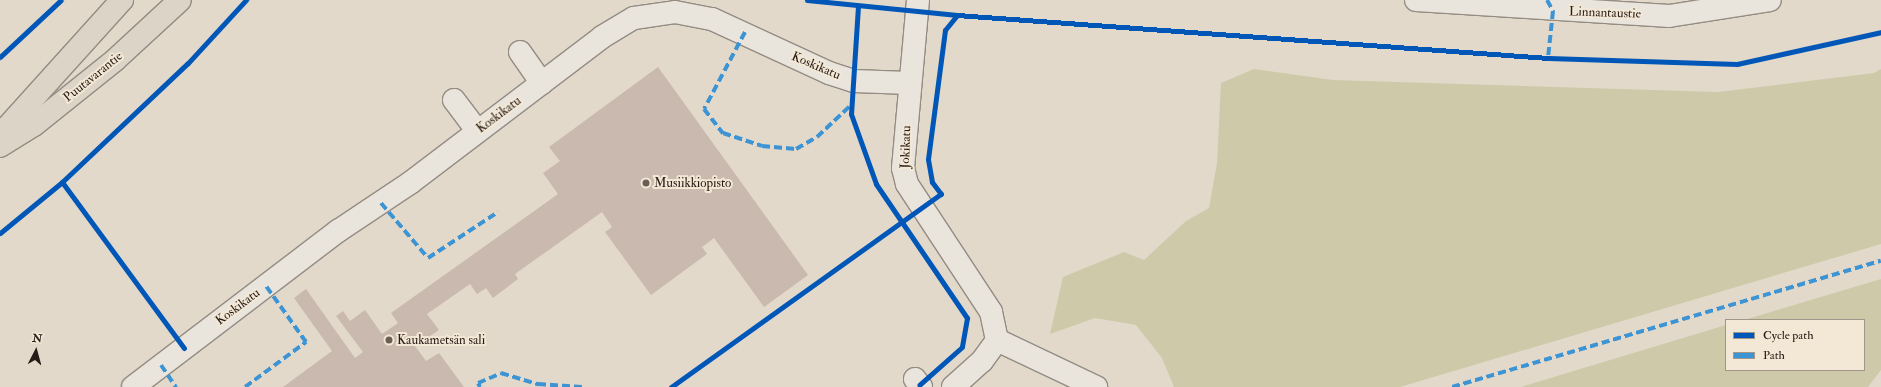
<!DOCTYPE html>
<html>
<head>
<meta charset="utf-8">
<style>
  body { margin:0 }
  #map { position:relative; width:1881px; height:387px; overflow:hidden; background:#e2d9ca; font-family:"IM FELL Double Pica",serif }
  div>[style] { position:absolute }
  .green>* { inset:0; background:#cecaa9 }
  .building>* { inset:0; background:#cab9af }
  .roads { filter:drop-shadow(1px 0 #938c83) drop-shadow(-1px 0 #938c83) drop-shadow(0 1px #938c83) drop-shadow(0 -1px #938c83) }
  .minor>* { height:22px; margin:-11px; padding:0 11px; transform-origin:11px; border-radius:11px; background:#e9e4dc }
  .major>* { height:22px; margin:-11px; padding:0 11px; transform-origin:11px; border-radius:11px; background:#dcd4c7 }
  .quiet>* { height:4px; margin-top:-2px; transform-origin:0; background:repeating-linear-gradient(90deg,#3c94d4 0 8px,transparent 0 12px) }
  .cycleway>* { height:5px; margin:-2.5px; padding:0 2.5px; transform-origin:2.5px; border-radius:2.5px; background:#0057b8 }
  .dots>* { width:11px; height:11px; translate:-50% -50%; box-sizing:border-box; border:2px solid #f3e8d6; border-radius:50% }
  span { translate:-50% -50%; white-space:nowrap; text-align:center; line-height:1.15; -webkit-text-stroke:4px #f3e8d6; paint-order:stroke }
  .street-label { font-size:13px; color:#291c17 }
  .poi-label { font-size:13px; color:#291c17 }
  .left { translate:0 -50%; text-align:left }
  .legend { position:absolute; left:1725px; top:319px; width:140px; height:52px; box-sizing:border-box; background:#f3e8d6; border:1px solid #a2968a; margin:0; padding:5px 7px; list-style:none; font-size:12px; color:#291c17 }
  .legend li { display:flex; align-items:center; gap:8px; height:20px }
  .legend b { width:20px; border:1px solid #a2968a }
  .north { position:absolute; left:16px; top:331px; width:40px; height:40px; -webkit-text-stroke:3px #f3e8d6; paint-order:stroke; rotate:6deg; font-size:11px; font-weight:700; line-height:16px; text-align:center; color:#291c17 }
  .north::after { content:''; display:block; margin:auto; width:14px; height:18px; background:#291c17; clip-path:polygon(50% 0,100% 100%,50% 72%,0 100%) }
</style>
</head>
<body>
<div id="map">
  <div class="green">
    <i style="clip-path:polygon(1254px 69px,1333px 80px,1718px 92px,1874px 73px,1881px 69px,1881px 244px,1400px 387px,1174px 387px,1162px 358px,1136px 325px,1095px 318px,1050px 334px,1063px 277px,1124px 252px,1144px 260px,1186px 221px,1209px 208px,1217px 163px,1221px 83px)"></i>
    <i style="clip-path:polygon(1881px 279px,1881px 370px,1868px 387px,1521px 387px,1726px 325px,1726px 370px,1864px 370px,1864px 320px,1744px 320px)"></i>
  </div>
  <div class="building">
    <i style="clip-path:polygon(658px 67px,808px 275px,764px 307px,714px 238px,702px 247px,707px 254px,651px 295px,605px 232px,612px 227px,602px 212px,515px 274px,518px 279px,493px 298px,486px 288px,477px 294px,470px 284px,427px 314px,439px 330px,415px 346px,426px 361px,439px 353px,464px 387px,283px 387px,332px 351px,294px 298px,306px 289px,355px 358px,363px 352px,336px 316px,343px 311px,350px 321px,365px 310px,382px 334px,398px 323px,391px 313px,558px 194px,543px 173px,560px 161px,549px 147px)"></i>
  </div>
  <div class="roads">
    <div class="minor">
      <i style="left:918px;top:0;width:169px;rotate:95.1deg"></i>
      <i style="left:903px;top:168px;width:16px;rotate:76deg"></i>
      <i style="left:907px;top:184px;width:153px;rotate:56.7deg"></i>
      <i style="left:991px;top:312px;width:29px;rotate:78deg"></i>
      <i style="left:997px;top:340px;width:110px;rotate:25.4deg"></i>
      <i style="left:1416px;top:0;width:254px;rotate:3.6deg"></i>
      <i style="left:1669px;top:16px;width:102px;rotate:-9deg"></i>
      <i style="left:520px;top:52px;width:38px;rotate:55deg"></i>
      <i style="left:454px;top:100px;width:39px;rotate:53deg"></i>
      <i style="left:915px;top:379px;width:10px;rotate:53deg"></i>
      <i style="left:133px;top:387px;width:258px;rotate:-37.3deg"></i>
      <i style="left:338px;top:231px;width:87px;rotate:-33.7deg"></i>
      <i style="left:410px;top:183px;width:241px;rotate:-37.2deg"></i>
      <i style="left:602px;top:37px;width:37px;rotate:-31deg"></i>
      <i style="left:634px;top:18px;width:41px;rotate:-8.3deg"></i>
      <i style="left:675px;top:12px;width:38px;rotate:11deg"></i>
      <i style="left:712px;top:19px;width:129px;rotate:24.8deg"></i>
      <i style="left:829px;top:73px;width:26px;rotate:18deg"></i>
      <i style="left:854px;top:81px;width:55px;rotate:2.1deg"></i>
      <i style="left:953px;top:387px;width:39px;rotate:-42deg"></i>
      <i style="left:982px;top:361px;width:26px;rotate:-54deg"></i>
    </div>
    <div class="major">
      <i style="left:0;top:135px;width:182px;rotate:-47.9deg"></i>
      <i style="left:0;top:146px;width:40px;rotate:-32deg"></i>
      <i style="left:34px;top:125px;width:104px;rotate:-38.7deg"></i>
      <i style="left:115px;top:60px;width:88px;rotate:-42.7deg"></i>
    </div>
  </div>
  <div class="quiet">
    <i style="left:1547px;top:0;width:13px;rotate:61deg"></i>
    <i style="left:1553px;top:11px;width:47px;rotate:96.1deg"></i>
    <i style="left:745px;top:32px;width:87px;rotate:118deg"></i>
    <i style="left:704px;top:109px;width:31px;rotate:52deg"></i>
    <i style="left:723px;top:133px;width:41px;rotate:18.4deg"></i>
    <i style="left:762px;top:146px;width:34px;rotate:5deg"></i>
    <i style="left:796px;top:149px;width:24px;rotate:-30deg"></i>
    <i style="left:817px;top:137px;width:48px;rotate:-43.3deg"></i>
    <i style="left:381px;top:203px;width:72px;rotate:49.5deg"></i>
    <i style="left:428px;top:258px;width:84px;rotate:-33.3deg"></i>
    <i style="left:161px;top:365px;width:27px;rotate:56deg"></i>
    <i style="left:245px;top:387px;width:76px;rotate:-36.4deg"></i>
    <i style="left:306px;top:342px;width:69px;rotate:-125.5deg"></i>
    <i style="left:480px;top:387px;width:4px;rotate:-117deg"></i>
    <i style="left:478px;top:383px;width:25px;rotate:-23deg"></i>
    <i style="left:501px;top:373px;width:39px;rotate:17deg"></i>
    <i style="left:538px;top:384px;width:44px;rotate:3.9deg"></i>
    <i style="left:1452px;top:387px;width:447px;rotate:-16.4deg"></i>
  </div>
  <div class="cycleway">
    <i style="left:807px;top:0;width:151px;rotate:5.7deg"></i>
    <i style="left:957px;top:15px;width:593px;rotate:4.16deg"></i>
    <i style="left:1548px;top:58px;width:189px;rotate:1.8deg"></i>
    <i style="left:1737px;top:64px;width:148px;rotate:-12.5deg"></i>
    <i style="left:858px;top:6px;width:108px;rotate:93.7deg"></i>
    <i style="left:851px;top:114px;width:74px;rotate:70.3deg"></i>
    <i style="left:876px;top:184px;width:162px;rotate:55.8deg"></i>
    <i style="left:967px;top:318px;width:29px;rotate:100deg"></i>
    <i style="left:962px;top:347px;width:57px;rotate:138.5deg"></i>
    <i style="left:0;top:57px;width:83px;rotate:-43.1deg"></i>
    <i style="left:62px;top:182px;width:206px;rotate:53.7deg"></i>
    <i style="left:0;top:233px;width:80px;rotate:-39.4deg"></i>
    <i style="left:62px;top:182px;width:173px;rotate:-43.4deg"></i>
    <i style="left:188px;top:63px;width:86px;rotate:-47.4deg"></i>
    <i style="left:671px;top:387px;width:332px;rotate:-35.6deg"></i>
    <i style="left:941px;top:194px;width:15px;rotate:-127deg"></i>
    <i style="left:932px;top:182px;width:23px;rotate:-100deg"></i>
    <i style="left:928px;top:159px;width:130px;rotate:-82.5deg"></i>
    <i style="left:945px;top:30px;width:19px;rotate:-51deg"></i>
  </div>
  <div class="dots">
    <i style="left:646px;top:183px;background:#6a5e56"></i>
    <i style="left:389px;top:340px;background:#6a5e56"></i>
  </div>
  <div class="street-label">
    <span style="left:1605px;top:13px;rotate:2deg">Linnantaustie</span>
    <span style="left:816px;top:66px;rotate:23deg">Koskikatu</span>
    <span style="left:93px;top:77px;rotate:-39deg">Puutavarantie</span>
    <span style="left:499px;top:115px;rotate:-37deg">Koskikatu</span>
    <span style="left:906px;top:147px;rotate:-88deg">Jokikatu</span>
    <span style="left:238px;top:307px;rotate:-37deg">Koskikatu</span>
  </div>
  <div class="poi-label">
    <span class="left" style="left:654px;top:183px">Musiikkiopisto</span>
    <span class="left" style="left:397px;top:340px">Kaukametsän sali</span>
  </div>
  <ul class="legend">
  <li><b style="height:5px;background:#0057b8"></b>Cycle path</li>
  <li><b style="height:5px;background:#3c94d4"></b>Path</li>
  </ul>
  <div class="north">N</div>
</div>
</body>
</html>
